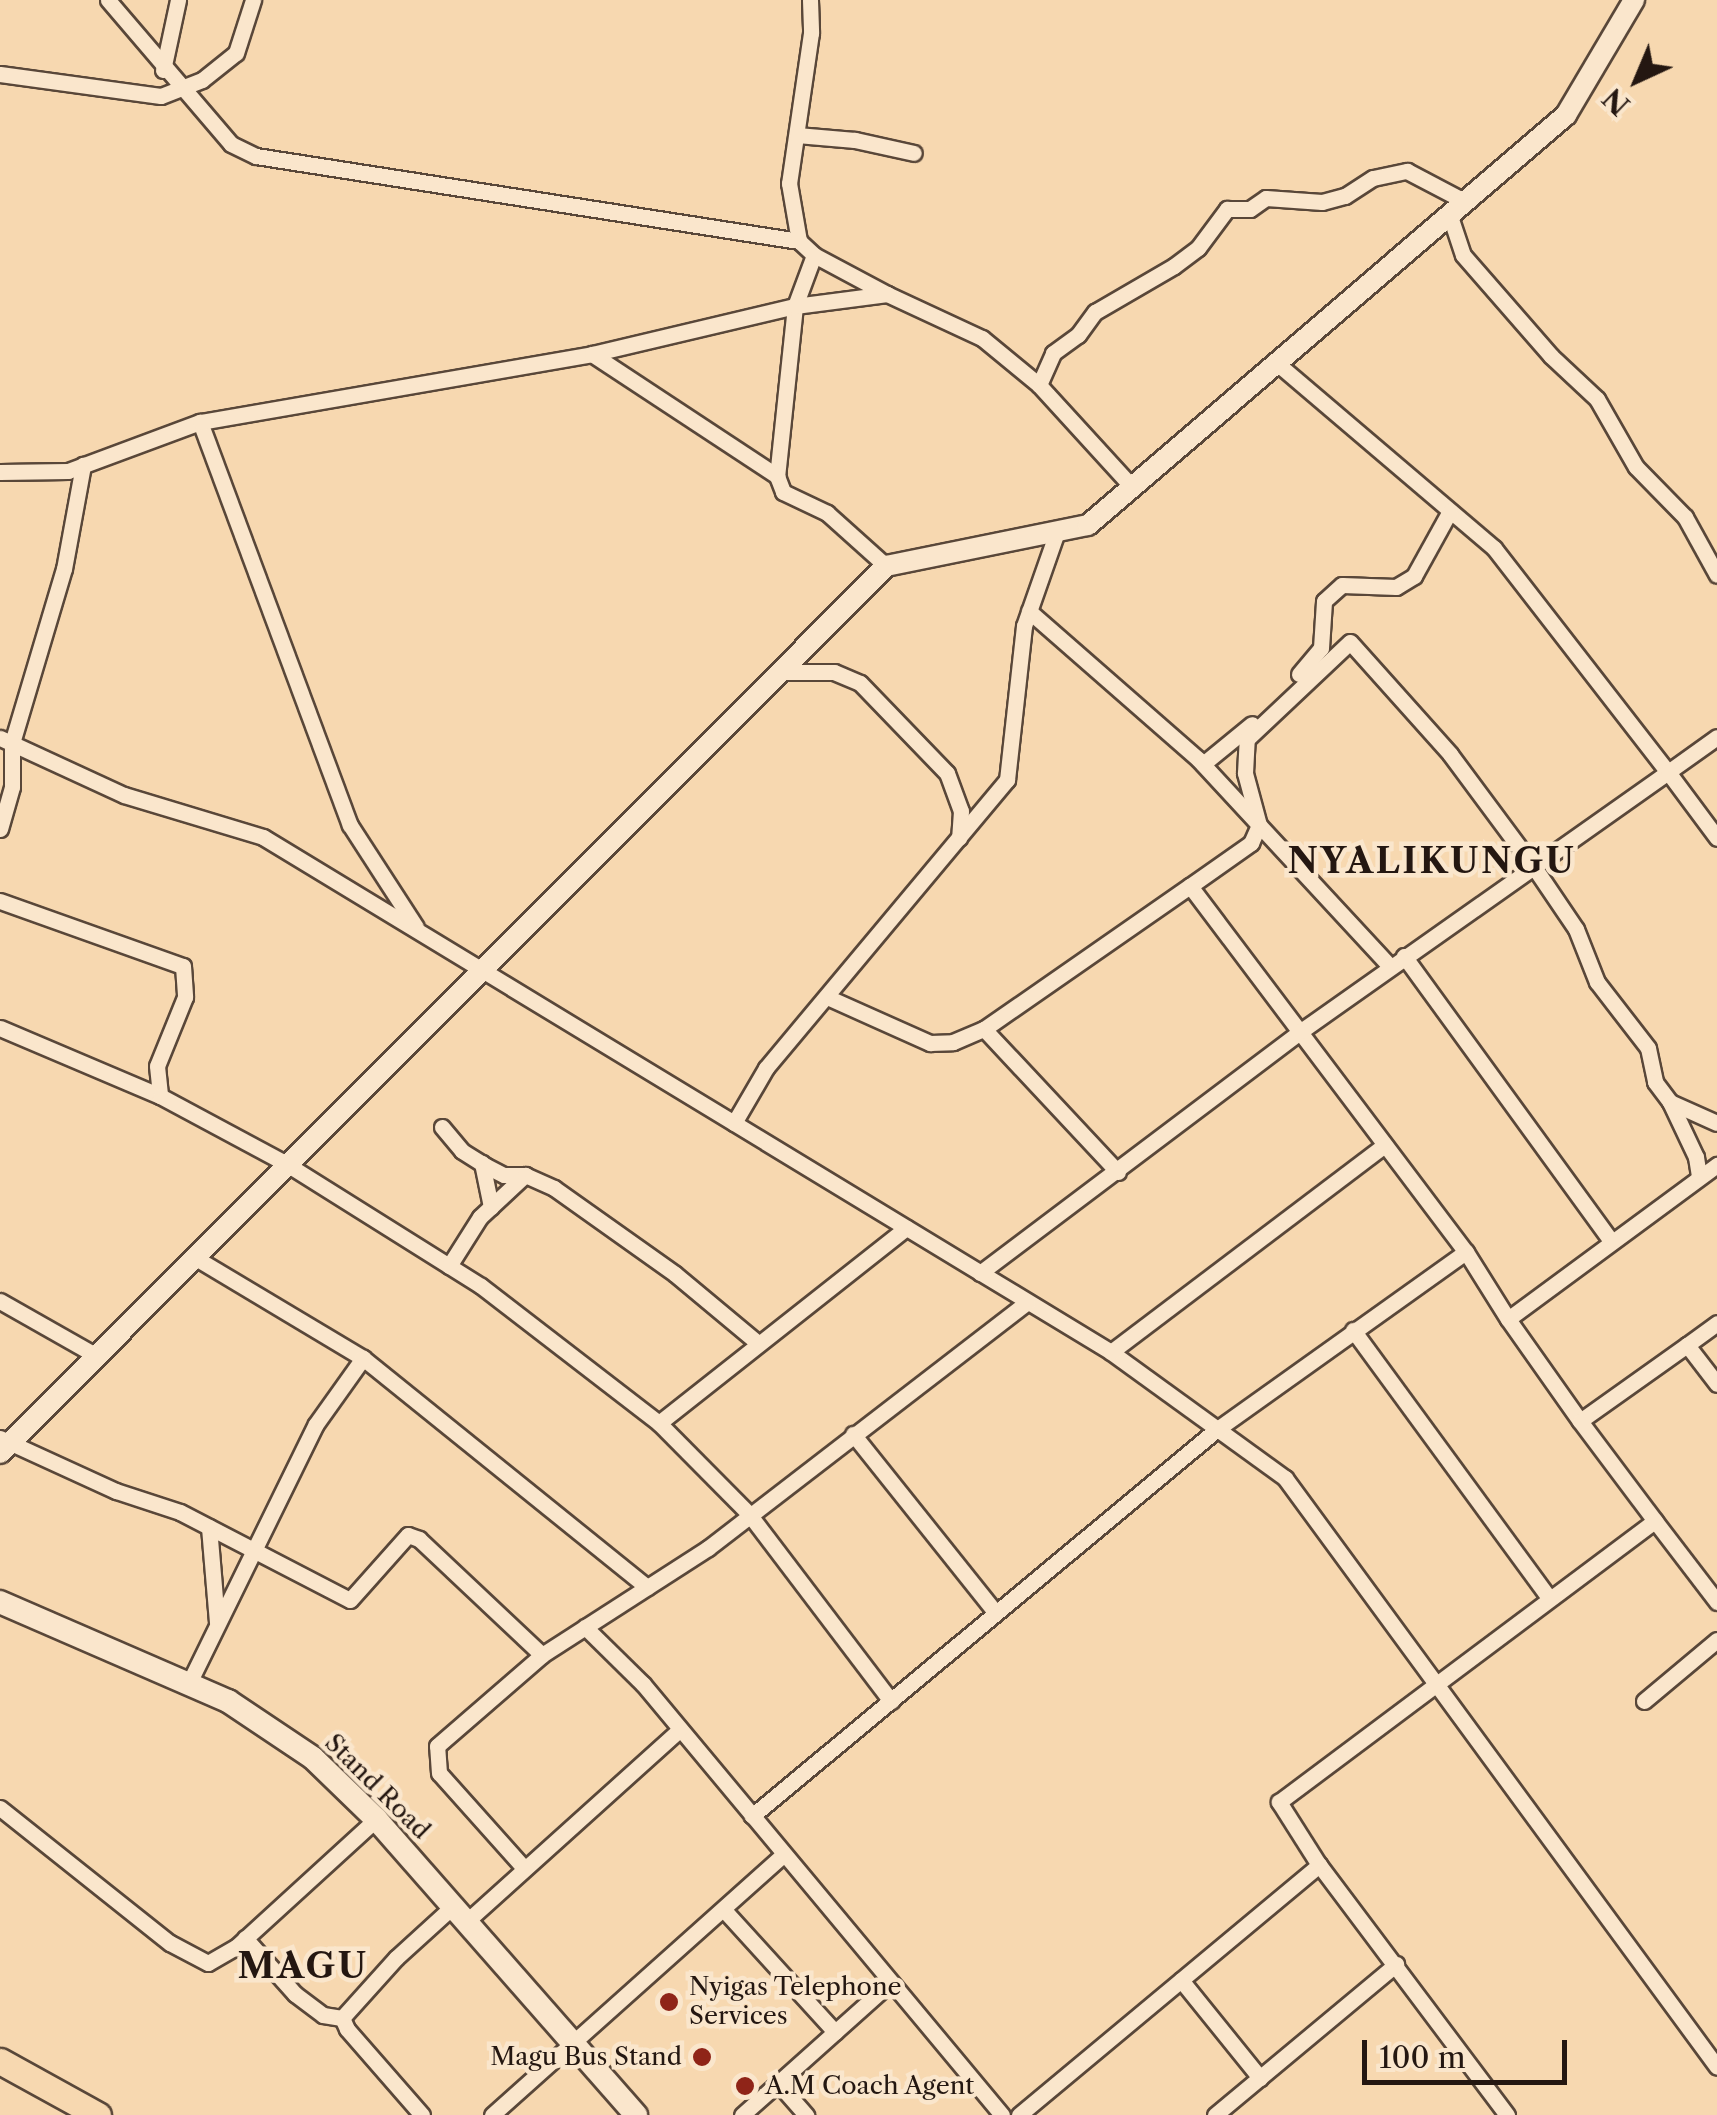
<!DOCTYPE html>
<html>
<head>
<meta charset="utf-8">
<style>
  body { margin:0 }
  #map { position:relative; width:1717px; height:2115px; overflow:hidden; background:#f7d8b0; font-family:"Libre Caslon Text",serif }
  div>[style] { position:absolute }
  .roads { filter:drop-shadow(2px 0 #594739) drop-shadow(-2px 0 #594739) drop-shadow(0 2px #594739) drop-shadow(0 -2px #594739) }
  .minor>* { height:15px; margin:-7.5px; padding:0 7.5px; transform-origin:7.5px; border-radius:7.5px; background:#fae6cc }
  .tertiary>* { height:20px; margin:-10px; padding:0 10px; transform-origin:10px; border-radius:10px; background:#fae6cc }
  .secondary>* { height:22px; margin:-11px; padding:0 11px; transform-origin:11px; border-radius:11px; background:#fae6cc }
  .trunk>* { height:25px; margin:-12.5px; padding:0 12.5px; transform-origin:12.5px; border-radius:12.5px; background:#f7d8b0 }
  .dots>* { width:28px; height:28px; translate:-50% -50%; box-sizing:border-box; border:5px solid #fae6cc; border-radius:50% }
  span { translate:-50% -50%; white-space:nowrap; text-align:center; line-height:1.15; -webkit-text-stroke:9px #fae6cc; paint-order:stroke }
  .street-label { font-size:25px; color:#241711 }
  .poi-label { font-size:25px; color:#241711 }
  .left { translate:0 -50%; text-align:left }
  .right { translate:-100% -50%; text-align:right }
  .district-label { font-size:35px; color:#241711; font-weight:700; letter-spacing:2.5px }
  .north { position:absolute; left:1587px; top:30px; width:100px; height:100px; -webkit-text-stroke:8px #fae6cc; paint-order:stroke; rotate:224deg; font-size:28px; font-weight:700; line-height:40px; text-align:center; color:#241711 }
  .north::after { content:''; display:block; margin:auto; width:35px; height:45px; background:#241711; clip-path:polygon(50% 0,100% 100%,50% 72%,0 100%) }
  .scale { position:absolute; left:1362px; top:2040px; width:205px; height:45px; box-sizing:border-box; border:5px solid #241711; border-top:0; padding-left:12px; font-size:30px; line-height:35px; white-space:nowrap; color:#241711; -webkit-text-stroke:8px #fae6cc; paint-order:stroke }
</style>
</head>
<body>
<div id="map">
  <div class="roads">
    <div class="minor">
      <i style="left:108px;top:0;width:189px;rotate:49.5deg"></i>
      <i style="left:231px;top:144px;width:28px;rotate:26deg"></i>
      <i style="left:256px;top:156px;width:550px;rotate:8.9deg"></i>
      <i style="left:810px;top:0;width:33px;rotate:88deg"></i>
      <i style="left:811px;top:33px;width:152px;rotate:98.3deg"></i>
      <i style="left:789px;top:183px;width:59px;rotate:80.2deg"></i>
      <i style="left:799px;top:241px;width:21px;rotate:43deg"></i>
      <i style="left:814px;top:255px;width:83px;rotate:28.1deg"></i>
      <i style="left:887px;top:294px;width:105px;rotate:24.9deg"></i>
      <i style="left:982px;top:338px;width:74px;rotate:39.5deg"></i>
      <i style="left:1039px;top:385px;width:139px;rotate:47.6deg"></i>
      <i style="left:163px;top:70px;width:72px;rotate:-77.9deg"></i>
      <i style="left:0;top:74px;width:162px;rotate:7.8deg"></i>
      <i style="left:161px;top:96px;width:44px;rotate:-21.3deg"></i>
      <i style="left:202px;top:80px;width:43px;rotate:-38.5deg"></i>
      <i style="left:236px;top:53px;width:56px;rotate:-72.2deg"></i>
      <i style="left:797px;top:135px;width:58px;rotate:4.9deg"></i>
      <i style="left:855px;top:140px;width:60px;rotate:12.4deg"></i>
      <i style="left:1450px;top:216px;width:41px;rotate:71.6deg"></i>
      <i style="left:1463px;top:255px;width:134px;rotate:48.9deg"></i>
      <i style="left:1551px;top:356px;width:63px;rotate:43.1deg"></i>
      <i style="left:1597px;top:399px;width:78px;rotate:60.2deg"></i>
      <i style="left:1636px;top:467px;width:70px;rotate:45.6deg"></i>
      <i style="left:1685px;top:517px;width:66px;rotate:61.1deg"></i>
      <i style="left:814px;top:255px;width:54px;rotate:110.4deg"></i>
      <i style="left:795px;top:306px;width:171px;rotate:96deg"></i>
      <i style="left:777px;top:476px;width:17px;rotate:69deg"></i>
      <i style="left:783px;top:492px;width:49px;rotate:25.5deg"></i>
      <i style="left:827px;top:513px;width:79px;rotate:41.9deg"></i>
      <i style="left:592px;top:354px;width:222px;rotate:33.4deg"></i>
      <i style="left:1279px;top:365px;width:282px;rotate:40.4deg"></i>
      <i style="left:1494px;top:548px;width:284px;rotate:52.2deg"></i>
      <i style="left:1668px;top:772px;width:60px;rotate:-35.5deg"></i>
      <i style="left:1039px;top:385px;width:35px;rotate:-66deg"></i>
      <i style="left:1053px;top:353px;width:31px;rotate:-36deg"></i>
      <i style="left:1078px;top:335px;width:29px;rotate:-54deg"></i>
      <i style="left:1095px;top:312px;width:91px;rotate:-30.2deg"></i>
      <i style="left:1174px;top:266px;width:30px;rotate:-37deg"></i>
      <i style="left:1198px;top:248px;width:49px;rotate:-53.4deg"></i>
      <i style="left:1227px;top:209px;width:23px"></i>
      <i style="left:1250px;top:209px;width:19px;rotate:-35deg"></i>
      <i style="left:1266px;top:198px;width:56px;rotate:4.1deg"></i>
      <i style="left:1322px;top:202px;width:24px;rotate:-15deg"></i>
      <i style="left:1345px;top:196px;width:33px;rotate:-33deg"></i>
      <i style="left:1373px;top:178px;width:35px;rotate:-12deg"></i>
      <i style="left:1407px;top:171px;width:67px;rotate:27.7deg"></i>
      <i style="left:200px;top:422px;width:430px;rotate:69.6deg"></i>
      <i style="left:350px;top:825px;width:121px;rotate:57.1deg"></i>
      <i style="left:0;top:472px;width:68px;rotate:-0.8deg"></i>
      <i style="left:68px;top:471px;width:141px;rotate:-20.4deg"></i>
      <i style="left:200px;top:422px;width:398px;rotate:-9.8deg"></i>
      <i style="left:592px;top:354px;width:209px;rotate:-13.3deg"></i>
      <i style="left:795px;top:306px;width:93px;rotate:-7.4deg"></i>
      <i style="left:1029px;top:611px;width:225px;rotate:41.2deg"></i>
      <i style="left:1198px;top:759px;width:282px;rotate:47.2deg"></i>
      <i style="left:781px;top:672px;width:53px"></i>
      <i style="left:834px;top:672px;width:28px;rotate:23deg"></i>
      <i style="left:860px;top:683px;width:125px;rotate:46deg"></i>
      <i style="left:947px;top:773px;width:40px;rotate:69.8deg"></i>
      <i style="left:961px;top:811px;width:27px;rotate:94deg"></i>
      <i style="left:1299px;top:674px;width:34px;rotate:-50deg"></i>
      <i style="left:1321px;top:648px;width:47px;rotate:-86.3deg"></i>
      <i style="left:1324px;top:601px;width:24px;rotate:-42deg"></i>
      <i style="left:1342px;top:585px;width:54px;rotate:2.1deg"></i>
      <i style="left:1396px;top:587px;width:21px;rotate:-31deg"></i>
      <i style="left:1414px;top:576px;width:74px;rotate:-61deg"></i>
      <i style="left:0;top:738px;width:136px;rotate:24.7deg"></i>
      <i style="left:124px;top:795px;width:145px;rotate:16.8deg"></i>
      <i style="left:263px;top:837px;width:992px;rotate:31.27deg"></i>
      <i style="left:1111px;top:1352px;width:215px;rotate:35.9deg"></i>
      <i style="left:1285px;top:1478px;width:730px;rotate:53.74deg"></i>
      <i style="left:1203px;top:764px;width:63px;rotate:-39.2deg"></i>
      <i style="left:0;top:829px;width:44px;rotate:-74.1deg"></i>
      <i style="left:12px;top:787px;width:44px;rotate:-90deg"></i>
      <i style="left:12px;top:743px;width:182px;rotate:-73.4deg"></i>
      <i style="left:64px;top:569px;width:106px;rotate:-79.6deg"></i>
      <i style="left:1190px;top:886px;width:75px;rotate:-35.2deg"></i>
      <i style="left:1251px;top:843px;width:20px;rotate:-66deg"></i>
      <i style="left:1259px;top:825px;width:54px;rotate:-105.1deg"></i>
      <i style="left:1245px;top:773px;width:34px;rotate:-87deg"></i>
      <i style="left:1247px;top:739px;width:141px;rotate:-43.3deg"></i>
      <i style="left:1350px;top:642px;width:150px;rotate:48.2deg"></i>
      <i style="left:1450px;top:754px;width:141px;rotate:53.4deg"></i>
      <i style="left:1534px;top:867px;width:75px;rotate:55.9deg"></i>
      <i style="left:1576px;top:929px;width:57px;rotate:68.4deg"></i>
      <i style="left:1597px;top:982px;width:83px;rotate:52.3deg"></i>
      <i style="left:1648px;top:1048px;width:35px;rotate:78deg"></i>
      <i style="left:1655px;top:1082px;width:25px;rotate:53deg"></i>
      <i style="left:1670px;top:1102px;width:51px;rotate:24.1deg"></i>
      <i style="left:0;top:901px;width:194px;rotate:19.6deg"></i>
      <i style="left:183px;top:966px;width:31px;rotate:86deg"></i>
      <i style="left:185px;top:997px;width:74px;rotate:112.1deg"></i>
      <i style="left:157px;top:1066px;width:30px;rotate:84deg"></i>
      <i style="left:1404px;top:956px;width:352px;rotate:54deg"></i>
      <i style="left:827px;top:997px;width:113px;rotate:24.1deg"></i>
      <i style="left:930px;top:1043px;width:23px;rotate:-2deg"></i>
      <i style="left:953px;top:1042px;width:34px;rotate:-23deg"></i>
      <i style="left:984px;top:1029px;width:251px;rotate:-34.8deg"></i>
      <i style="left:1190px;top:886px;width:458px;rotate:53deg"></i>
      <i style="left:1466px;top:1252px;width:79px;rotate:57.9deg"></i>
      <i style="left:1508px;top:1319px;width:260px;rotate:-36.4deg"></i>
      <i style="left:0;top:1028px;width:174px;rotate:23deg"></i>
      <i style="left:160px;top:1096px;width:142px;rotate:28.2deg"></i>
      <i style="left:285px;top:1163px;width:231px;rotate:32.1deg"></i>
      <i style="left:481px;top:1286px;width:225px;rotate:37.6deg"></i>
      <i style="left:659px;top:1423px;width:128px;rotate:45.3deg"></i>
      <i style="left:749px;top:1514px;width:235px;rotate:52.8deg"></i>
      <i style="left:984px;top:1029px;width:196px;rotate:46.9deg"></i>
      <i style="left:1670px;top:1102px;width:61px;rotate:64.7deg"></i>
      <i style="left:1696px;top:1157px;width:20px;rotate:81deg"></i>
      <i style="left:734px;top:1123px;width:64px;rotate:-59.8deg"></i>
      <i style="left:766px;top:1068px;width:376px;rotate:-50.1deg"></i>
      <i style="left:1007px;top:780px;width:155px;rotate:-83.7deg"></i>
      <i style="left:1024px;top:626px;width:100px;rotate:-70.7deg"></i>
      <i style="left:442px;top:1127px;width:31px;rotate:50deg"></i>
      <i style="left:462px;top:1151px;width:28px;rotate:32deg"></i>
      <i style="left:486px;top:1166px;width:20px;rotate:27deg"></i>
      <i style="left:504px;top:1175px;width:21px"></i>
      <i style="left:482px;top:1163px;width:45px;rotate:78.4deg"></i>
      <i style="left:194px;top:1257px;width:197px;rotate:30.9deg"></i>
      <i style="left:363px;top:1358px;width:365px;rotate:38.9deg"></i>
      <i style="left:449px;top:1266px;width:58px;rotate:-57.7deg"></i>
      <i style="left:480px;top:1217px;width:62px;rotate:-43deg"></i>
      <i style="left:525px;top:1175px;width:32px;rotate:24deg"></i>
      <i style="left:554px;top:1188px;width:148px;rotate:35.4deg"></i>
      <i style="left:675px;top:1274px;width:109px;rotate:39.8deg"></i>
      <i style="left:980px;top:1273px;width:402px;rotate:-37deg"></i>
      <i style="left:1301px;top:1031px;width:449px;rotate:-35.2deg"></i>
      <i style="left:1668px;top:772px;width:82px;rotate:53.4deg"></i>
      <i style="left:0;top:1301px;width:109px;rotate:29.6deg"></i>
      <i style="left:1508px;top:1319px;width:125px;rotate:54.8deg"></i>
      <i style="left:1580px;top:1421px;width:131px;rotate:-35.4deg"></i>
      <i style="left:1687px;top:1345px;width:49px;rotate:52.4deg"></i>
      <i style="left:1353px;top:1330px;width:330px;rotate:53.8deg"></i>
      <i style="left:1687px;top:1345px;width:37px;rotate:-36deg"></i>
      <i style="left:1111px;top:1352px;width:343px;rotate:-37.1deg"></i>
      <i style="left:1580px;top:1421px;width:125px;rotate:53.1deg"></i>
      <i style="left:659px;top:1423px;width:315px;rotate:-38.3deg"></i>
      <i style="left:853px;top:1434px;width:228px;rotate:51.4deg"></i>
      <i style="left:0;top:1438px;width:128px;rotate:24.6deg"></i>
      <i style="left:116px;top:1491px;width:67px;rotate:18.2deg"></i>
      <i style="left:180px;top:1512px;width:191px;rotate:27.4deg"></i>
      <i style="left:350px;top:1600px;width:87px;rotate:-48.3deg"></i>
      <i style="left:408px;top:1535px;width:12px;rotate:20deg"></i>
      <i style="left:419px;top:1539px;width:169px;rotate:43.3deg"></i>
      <i style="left:209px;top:1527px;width:96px;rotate:85.2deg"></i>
      <i style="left:585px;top:1627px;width:81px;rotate:44.5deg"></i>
      <i style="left:643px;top:1684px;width:561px;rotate:50.21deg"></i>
      <i style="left:189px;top:1683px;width:288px;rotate:-63.9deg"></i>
      <i style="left:316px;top:1424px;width:81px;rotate:-54.5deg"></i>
      <i style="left:1644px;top:1701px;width:95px;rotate:-39.9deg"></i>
      <i style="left:0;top:1808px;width:217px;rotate:38.5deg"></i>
      <i style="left:170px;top:1943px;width:43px;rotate:27.8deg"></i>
      <i style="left:208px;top:1963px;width:32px;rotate:-30deg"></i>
      <i style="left:236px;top:1947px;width:190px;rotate:-42.4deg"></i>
      <i style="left:752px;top:1816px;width:604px;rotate:-39.76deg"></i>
      <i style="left:1216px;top:1430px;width:307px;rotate:-35.5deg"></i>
      <i style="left:524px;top:1868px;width:127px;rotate:-131.8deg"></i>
      <i style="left:439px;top:1773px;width:27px;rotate:-94deg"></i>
      <i style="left:437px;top:1746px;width:139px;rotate:-40.9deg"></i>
      <i style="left:542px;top:1655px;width:197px;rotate:-32.8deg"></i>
      <i style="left:708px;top:1548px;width:403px;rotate:-37.6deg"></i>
      <i style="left:724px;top:1910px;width:165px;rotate:47.7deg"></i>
      <i style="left:466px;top:1922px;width:288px;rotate:-42deg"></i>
      <i style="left:245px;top:1938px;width:75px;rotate:48.2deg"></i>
      <i style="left:295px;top:1994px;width:35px;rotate:37deg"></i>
      <i style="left:323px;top:2015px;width:19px;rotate:9deg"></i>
      <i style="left:1181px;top:1980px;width:126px;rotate:51.1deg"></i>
      <i style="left:778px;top:2083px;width:150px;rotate:-41.8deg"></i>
      <i style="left:422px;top:2115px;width:114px;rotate:-131.1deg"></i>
      <i style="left:347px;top:2029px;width:12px;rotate:-114deg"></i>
      <i style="left:342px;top:2018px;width:81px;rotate:-48deg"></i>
      <i style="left:396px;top:1958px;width:76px;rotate:-42.3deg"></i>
      <i style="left:492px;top:2115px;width:390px;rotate:-41.8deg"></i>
      <i style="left:742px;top:2115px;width:48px;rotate:-41.6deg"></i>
      <i style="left:778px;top:2083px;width:43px;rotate:48.8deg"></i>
      <i style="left:1019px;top:2115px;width:391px;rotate:-39.8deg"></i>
      <i style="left:1215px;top:2115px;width:236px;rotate:-39.8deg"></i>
      <i style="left:1507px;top:2115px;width:313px;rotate:-126.9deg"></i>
      <i style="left:1319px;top:1865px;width:75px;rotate:-122.4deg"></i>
      <i style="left:1279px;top:1802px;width:469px;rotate:-36.8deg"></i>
      <i style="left:1655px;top:1521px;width:102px;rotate:52.6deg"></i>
    </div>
    <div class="tertiary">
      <i style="left:0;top:1453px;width:1254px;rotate:-45.03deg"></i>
      <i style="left:886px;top:566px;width:206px;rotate:-11.5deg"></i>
      <i style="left:1088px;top:525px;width:630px;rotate:-40.62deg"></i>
      <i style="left:1566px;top:115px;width:134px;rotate:-59.4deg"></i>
    </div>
    <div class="secondary">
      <i style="left:0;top:1602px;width:249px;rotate:23.5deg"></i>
      <i style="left:228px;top:1701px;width:102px;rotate:33.8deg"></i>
      <i style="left:313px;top:1758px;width:88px;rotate:44.1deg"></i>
      <i style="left:376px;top:1819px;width:394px;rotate:48.7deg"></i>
    </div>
    <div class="trunk">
      <i style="left:0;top:2061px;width:112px;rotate:28.9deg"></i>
    </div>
  </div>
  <div class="dots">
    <i style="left:669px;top:2002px;background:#8f2418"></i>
    <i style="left:702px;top:2057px;background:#8f2418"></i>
    <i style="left:745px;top:2086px;background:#8f2418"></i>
  </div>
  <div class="street-label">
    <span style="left:377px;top:1787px;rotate:45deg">Stand Road</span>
  </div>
  <div class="poi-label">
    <span class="left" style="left:689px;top:2002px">Nyigas Telephone<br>Services</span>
    <span class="right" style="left:682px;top:2057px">Magu Bus Stand</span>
    <span class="left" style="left:765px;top:2086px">A.M Coach Agent</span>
  </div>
  <div class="district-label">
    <span style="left:1432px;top:861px">NYALIKUNGU</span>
    <span style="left:303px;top:1966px">MAGU</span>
  </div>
  <div class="north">N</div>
  <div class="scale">100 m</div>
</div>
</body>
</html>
